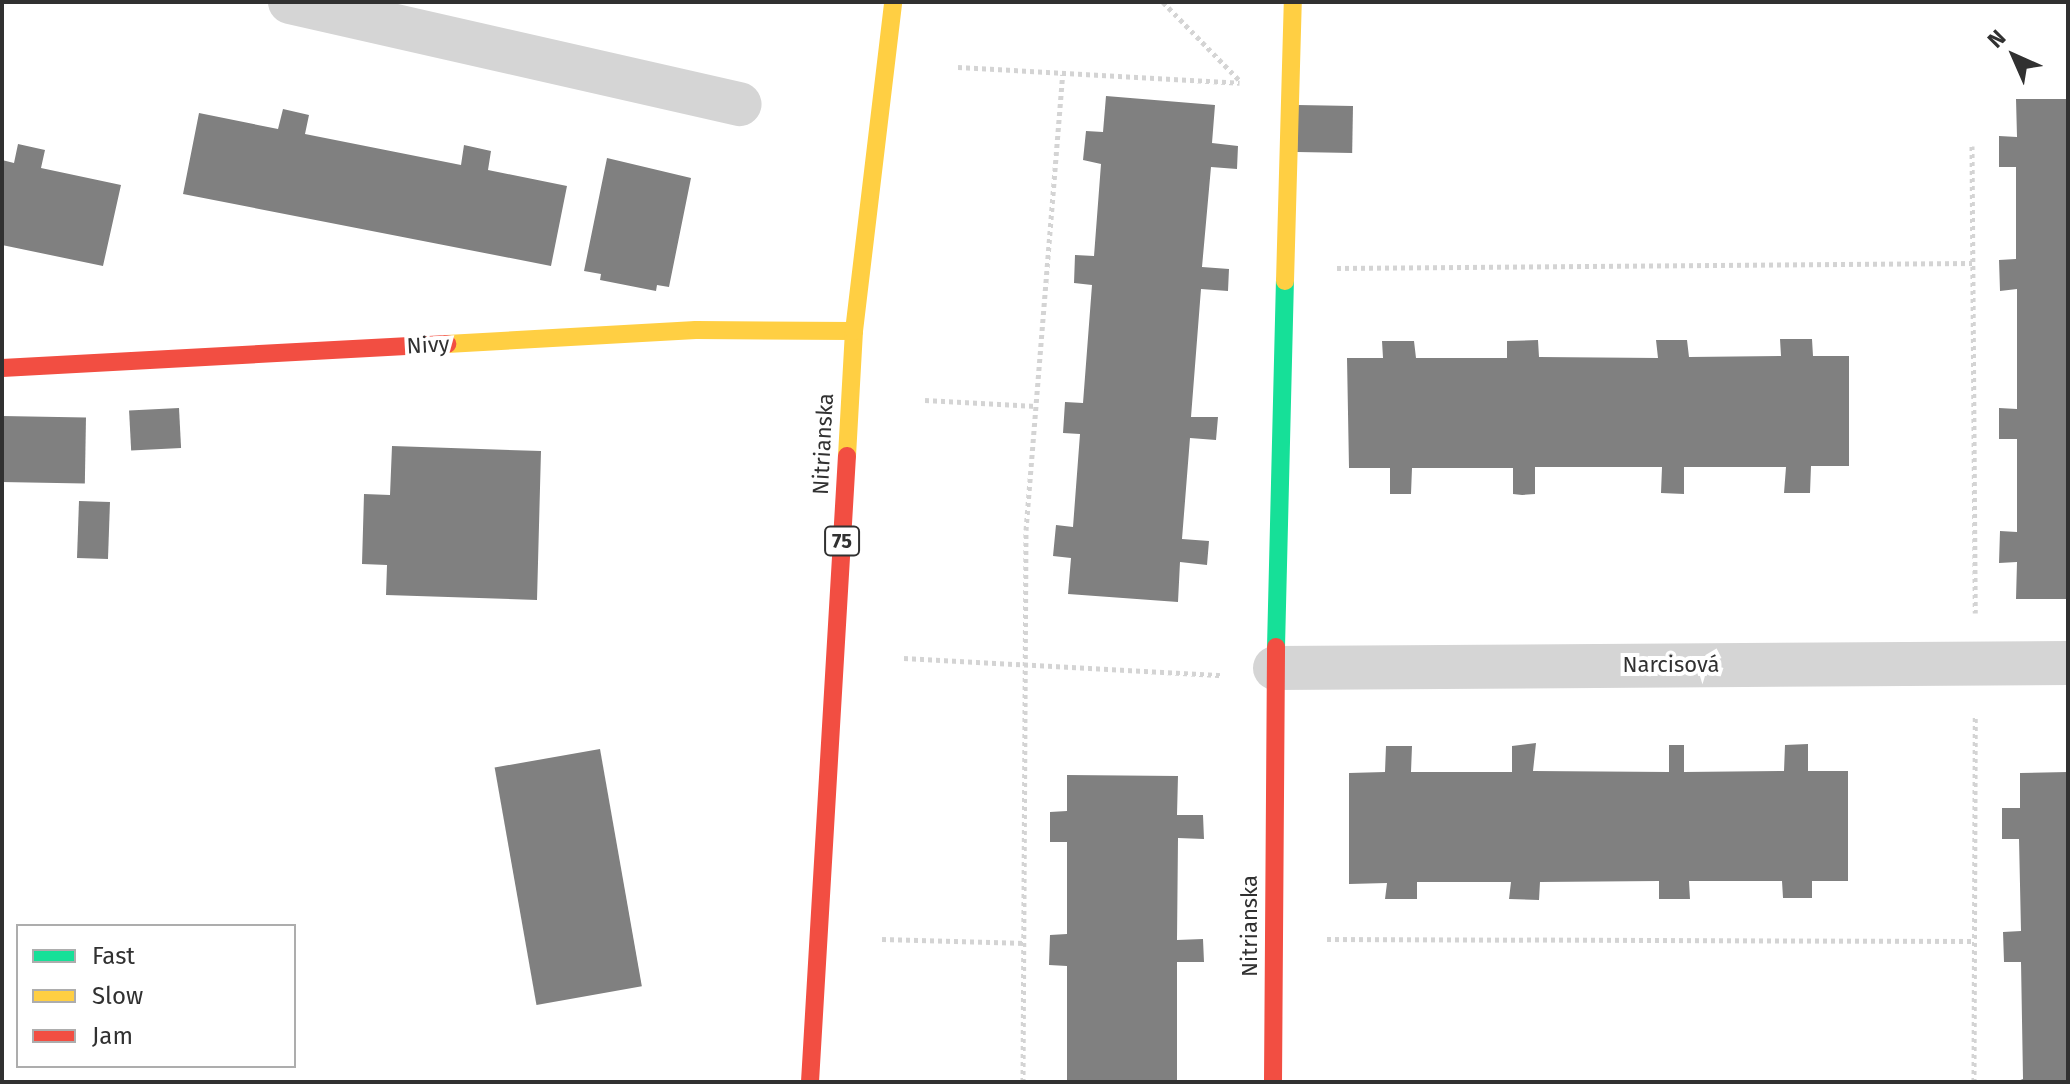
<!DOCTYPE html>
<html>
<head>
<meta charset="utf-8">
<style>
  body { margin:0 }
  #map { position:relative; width:2070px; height:1084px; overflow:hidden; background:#fff; font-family:"Fira Sans",sans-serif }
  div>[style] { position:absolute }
  .building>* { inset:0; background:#808080; transform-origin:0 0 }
  .path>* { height:5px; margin-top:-2.5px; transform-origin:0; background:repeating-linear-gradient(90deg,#d4d4d4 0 4px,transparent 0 8px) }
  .street>* { height:44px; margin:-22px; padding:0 22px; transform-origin:22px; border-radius:22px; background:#d5d5d5 }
  .fast>* { height:18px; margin:-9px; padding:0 9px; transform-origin:9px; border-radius:9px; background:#16e098 }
  .slow>* { height:18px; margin:-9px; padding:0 9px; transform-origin:9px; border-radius:9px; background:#ffcf43 }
  .jam>* { height:18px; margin:-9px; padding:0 9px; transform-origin:9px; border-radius:9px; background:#f24e42 }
  span { translate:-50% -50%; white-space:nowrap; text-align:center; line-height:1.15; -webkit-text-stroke:8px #fff; paint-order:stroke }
  .shield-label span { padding:2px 6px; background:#fff; border:2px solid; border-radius:6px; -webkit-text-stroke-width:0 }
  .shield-label { font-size:20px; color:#313131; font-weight:700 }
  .street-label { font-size:22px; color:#313131 }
  .frame { position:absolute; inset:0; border:4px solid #313131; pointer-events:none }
  .legend { position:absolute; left:16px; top:924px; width:280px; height:144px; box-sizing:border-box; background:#fff; border:2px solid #adadad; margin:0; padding:10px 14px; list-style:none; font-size:24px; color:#313131 }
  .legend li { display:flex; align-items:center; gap:16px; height:40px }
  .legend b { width:40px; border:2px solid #adadad }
  .north { position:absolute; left:1974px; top:16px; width:80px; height:80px; -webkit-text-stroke:6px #fff; paint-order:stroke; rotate:315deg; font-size:22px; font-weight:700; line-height:32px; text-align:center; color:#313131 }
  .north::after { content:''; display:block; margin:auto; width:28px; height:36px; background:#313131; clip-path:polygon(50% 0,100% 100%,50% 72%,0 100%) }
</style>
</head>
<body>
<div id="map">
  <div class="building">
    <i style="clip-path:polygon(1106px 96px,1215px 105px,1212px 143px,1238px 146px,1237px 169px,1211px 167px,1202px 267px,1229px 269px,1228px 291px,1201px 289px,1191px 417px,1218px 417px,1216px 440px,1190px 438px,1182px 539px,1209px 541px,1207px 565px,1180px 562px,1178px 602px,1068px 594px,1071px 558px,1053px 556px,1056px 525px,1073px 527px,1080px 434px,1063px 433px,1065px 402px,1083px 403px,1092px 285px,1074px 283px,1075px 255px,1094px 256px,1101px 164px,1083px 160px,1086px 131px,1103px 132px)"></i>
    <i style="clip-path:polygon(2016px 99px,2068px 99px,2068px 599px,2016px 599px,2017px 562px,1999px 563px,2000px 531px,2017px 532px,2017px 439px,1999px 439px,1999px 408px,2017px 409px,2017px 289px,2000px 291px,1999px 260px,2016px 259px,2016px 167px,1999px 167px,1999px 136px,2017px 137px)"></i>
    <i style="left:1298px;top:105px;width:55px;height:47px;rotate:1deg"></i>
    <i style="clip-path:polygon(283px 109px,309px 115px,305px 134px,461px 165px,464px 145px,491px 151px,488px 170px,567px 186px,551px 266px,183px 194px,199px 113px,278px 129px)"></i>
    <i style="clip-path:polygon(18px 144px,45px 150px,41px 168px,121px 185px,103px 266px,2px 245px,2px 160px,14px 163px)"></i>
    <i style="clip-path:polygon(607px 158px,691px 178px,669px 287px,657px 285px,656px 291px,600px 280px,601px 274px,584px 271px)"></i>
    <i style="clip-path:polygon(1780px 339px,1812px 339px,1813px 356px,1849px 356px,1849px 466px,1811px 466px,1810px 493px,1784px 493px,1786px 467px,1684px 467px,1684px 494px,1661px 493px,1662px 467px,1535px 467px,1535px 494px,1522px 495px,1513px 494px,1513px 468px,1412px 468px,1411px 494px,1390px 494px,1390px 468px,1349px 468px,1347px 358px,1383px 358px,1382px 341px,1414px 341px,1416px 358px,1507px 358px,1507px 341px,1538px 340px,1539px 357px,1658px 358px,1656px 340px,1687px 340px,1689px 357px,1781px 356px)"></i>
    <i style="left:179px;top:408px;width:40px;height:50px;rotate:87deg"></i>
    <i style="left:2px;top:416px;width:84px;height:66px;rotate:1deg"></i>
    <i style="clip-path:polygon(392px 446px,541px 451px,537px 600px,386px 595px,387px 565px,362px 564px,364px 494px,390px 495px)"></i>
    <i style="left:79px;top:501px;width:31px;height:57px;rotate:2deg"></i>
    <i style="clip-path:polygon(1536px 743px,1533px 771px,1669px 772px,1669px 745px,1684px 745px,1684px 772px,1784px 771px,1785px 745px,1808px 744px,1808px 771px,1848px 771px,1848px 881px,1812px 881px,1812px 898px,1783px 898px,1782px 881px,1689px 881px,1690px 899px,1659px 899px,1659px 881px,1540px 882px,1539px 900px,1509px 899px,1511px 882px,1417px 882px,1417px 899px,1385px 899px,1387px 883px,1349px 884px,1349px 773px,1385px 772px,1386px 746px,1412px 746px,1411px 772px,1512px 772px,1512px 746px)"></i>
    <i style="left:600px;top:749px;width:241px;height:107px;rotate:80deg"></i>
    <i style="clip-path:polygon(2068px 772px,2068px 1082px,2015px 1082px,2023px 1079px,2021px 962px,2004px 962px,2003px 932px,2021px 931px,2019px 839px,2002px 839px,2002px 808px,2020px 808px,2020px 773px)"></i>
    <i style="clip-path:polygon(1067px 775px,1178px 776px,1177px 815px,1203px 815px,1204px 839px,1178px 838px,1177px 940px,1203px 939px,1204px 962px,1177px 962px,1177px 1082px,1067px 1082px,1067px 966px,1049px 965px,1050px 935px,1067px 934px,1067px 842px,1050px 842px,1050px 812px,1067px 811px)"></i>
  </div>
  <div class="path">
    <i style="left:1163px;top:2px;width:109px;rotate:45.7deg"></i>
    <i style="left:958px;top:67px;width:282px;rotate:3.2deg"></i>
    <i style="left:1972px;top:146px;width:467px;rotate:89.6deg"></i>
    <i style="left:1337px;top:268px;width:635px;rotate:-0.45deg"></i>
    <i style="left:925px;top:400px;width:112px;rotate:3.1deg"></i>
    <i style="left:904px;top:658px;width:319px;rotate:3.1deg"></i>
    <i style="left:882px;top:939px;width:142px;rotate:1.6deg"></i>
    <i style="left:1327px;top:939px;width:647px;rotate:0.18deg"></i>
    <i style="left:1023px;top:1082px;width:552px;rotate:-89.69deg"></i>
    <i style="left:1026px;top:530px;width:457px;rotate:-85.4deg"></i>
    <i style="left:1974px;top:1082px;width:367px;rotate:-89.8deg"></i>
  </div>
  <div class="street">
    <i style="left:290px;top:2px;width:461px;rotate:12.8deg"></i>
    <i style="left:1275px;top:668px;width:793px;rotate:-0.36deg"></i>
  </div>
  <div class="fast">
    <i style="left:1276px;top:647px;width:366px;rotate:-88.6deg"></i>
  </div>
  <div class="slow">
    <i style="left:1285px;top:281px;width:279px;rotate:-88.4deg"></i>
    <i style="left:447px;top:344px;width:249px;rotate:-3.2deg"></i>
    <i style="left:696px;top:330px;width:158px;rotate:0.4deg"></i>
    <i style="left:847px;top:456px;width:125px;rotate:-86.8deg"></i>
    <i style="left:854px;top:331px;width:331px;rotate:-83.2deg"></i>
  </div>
  <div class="jam">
    <i style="left:2px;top:368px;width:446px;rotate:-3.1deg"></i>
    <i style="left:810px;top:1082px;width:627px;rotate:-86.62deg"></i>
    <i style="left:1273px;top:1082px;width:435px;rotate:-89.6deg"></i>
  </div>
  <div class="shield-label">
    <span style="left:842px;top:541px">75</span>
  </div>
  <div class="street-label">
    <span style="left:428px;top:345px;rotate:-3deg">Nivy</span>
    <span style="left:823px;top:444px;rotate:-87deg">Nitrianska</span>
    <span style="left:1671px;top:665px">Narcisová</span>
    <span style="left:1250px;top:926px;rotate:-90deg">Nitrianska</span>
  </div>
  <div class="frame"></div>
  <ul class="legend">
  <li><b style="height:10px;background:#16e098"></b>Fast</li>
  <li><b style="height:10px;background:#ffcf43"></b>Slow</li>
  <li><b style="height:10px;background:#f24e42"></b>Jam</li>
  </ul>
  <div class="north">N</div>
</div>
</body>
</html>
